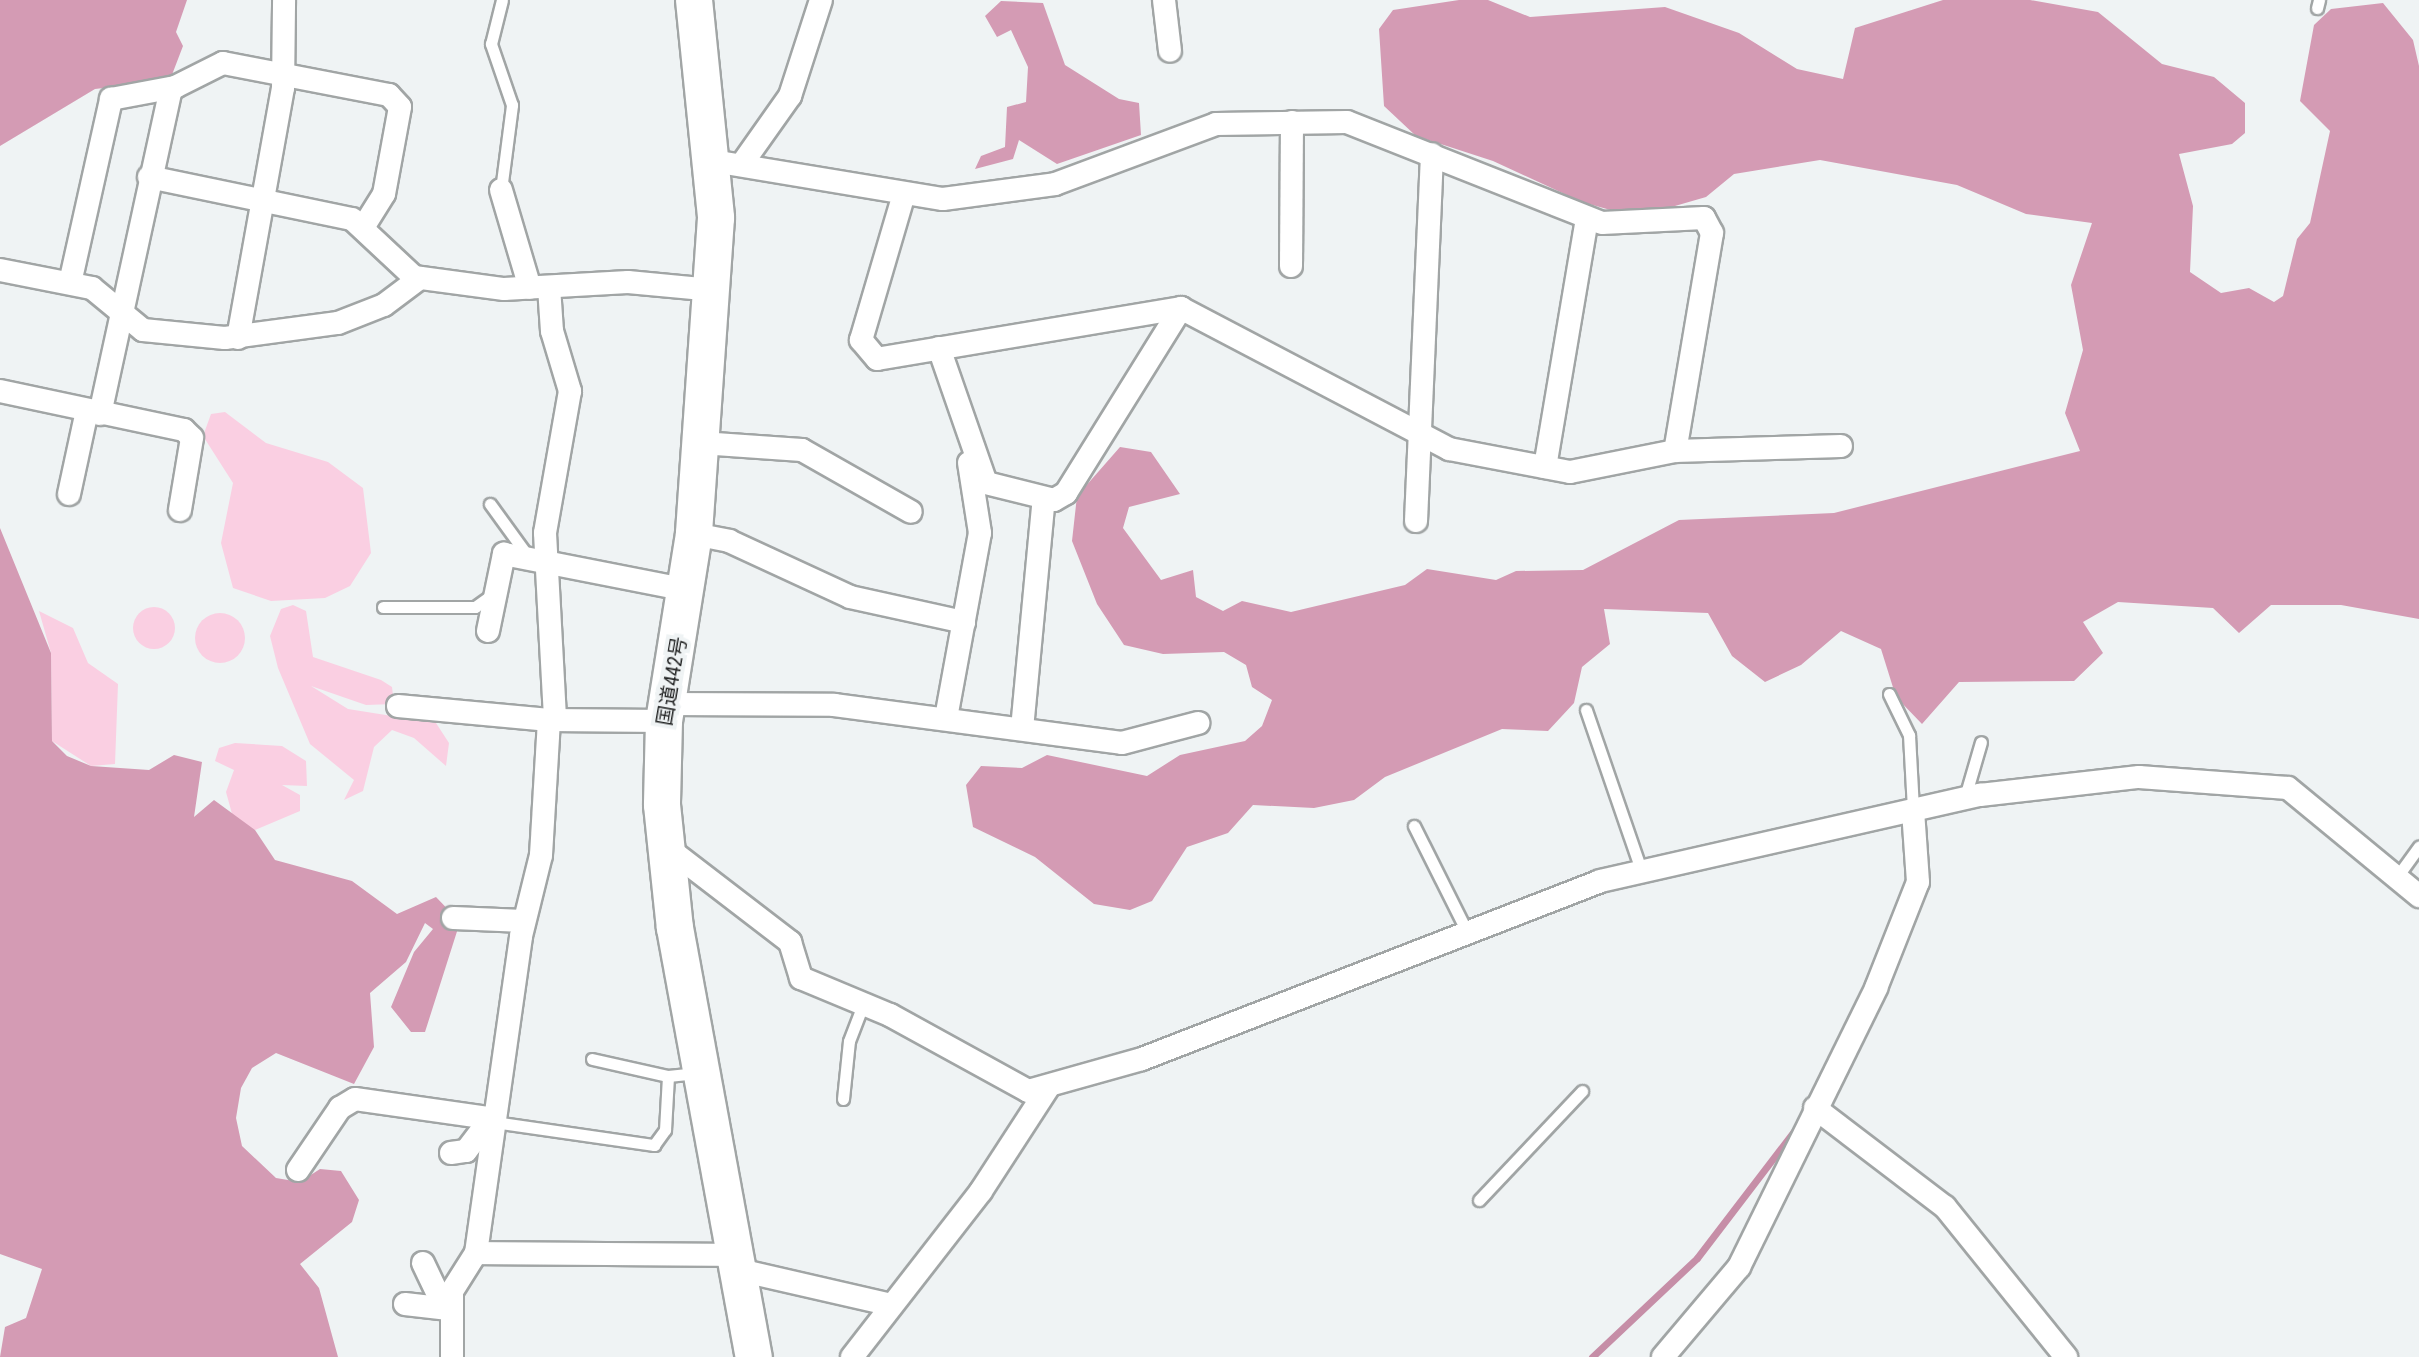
<!DOCTYPE html>
<html>
<head>
<meta charset="utf-8">
<style>
  body { margin:0 }
  #map { position:relative; width:2419px; height:1357px; overflow:hidden; background:#eff3f4; font-family:"Roboto Condensed","Noto Sans JP",sans-serif }
  div>[style] { position:absolute }
  .green>* { inset:0; background:#facfe2 }
  .round { border-radius:50% }
  .forest>* { inset:0; background:#d49bb4 }
  .stream>* { height:7px; margin:-3.5px; padding:0 3.5px; transform-origin:3.5px; border-radius:3.5px; background:#c68ea7 }
  .roads { filter:drop-shadow(2px 0 #a1a5a5) drop-shadow(-2px 0 #a1a5a5) drop-shadow(0 2px #a1a5a5) drop-shadow(0 -2px #a1a5a5) }
  .service>* { height:11px; margin:-5.5px; padding:0 5.5px; transform-origin:5.5px; border-radius:5.5px; background:#fff }
  .minor>* { height:22px; margin:-11px; padding:0 11px; transform-origin:11px; border-radius:11px; background:#fff }
  .trunk>* { height:36px; margin:-18px; padding:0 18px; transform-origin:18px; border-radius:18px; background:#fff }
  span { translate:-50% -50%; white-space:nowrap; text-align:center; line-height:1.15; -webkit-text-stroke:8px #eff3f4; paint-order:stroke }
  .street-label { font-size:20px; color:#232424 }
</style>
</head>
<body>
<div id="map">
  <div class="green">
    <i style="clip-path:polygon(225px 412px,266px 443px,328px 462px,363px 488px,371px 553px,350px 586px,325px 598px,271px 601px,233px 588px,221px 543px,233px 483px,203px 436px,211px 414px)"></i>
    <i style="clip-path:polygon(293px 605px,306px 611px,313px 657px,381px 680px,392px 687px,394px 704px,366px 705px,311px 686px,348px 709px,436px 723px,449px 743px,446px 766px,414px 738px,392px 730px,374px 747px,363px 791px,344px 800px,354px 780px,310px 744px,278px 668px,270px 636px,281px 609px)"></i>
    <i class="round" style="left:133px;top:607px;width:42px;height:42px"></i>
    <i style="clip-path:polygon(39px 611px,73px 628px,88px 663px,118px 684px,115px 764px,91px 766px,52px 741px,51px 653px)"></i>
    <i class="round" style="left:195px;top:613px;width:50px;height:50px"></i>
    <i style="clip-path:polygon(235px 743px,282px 746px,306px 761px,307px 786px,282px 785px,300px 795px,300px 811px,255px 830px,234px 821px,226px 792px,234px 770px,215px 761px,219px 748px)"></i>
  </div>
  <div class="forest">
    <i style="clip-path:polygon(0 0,187px 0,176px 32px,183px 46px,170px 80px,95px 89px,0 146px)"></i>
    <i style="clip-path:polygon(1459px 0,1488px 0,1530px 17px,1665px 7px,1739px 33px,1797px 69px,1843px 79px,1855px 28px,1943px 0,2030px 0,2098px 12px,2162px 64px,2214px 77px,2245px 103px,2245px 133px,2232px 144px,2179px 154px,2193px 206px,2190px 272px,2221px 293px,2249px 288px,2274px 302px,2283px 296px,2297px 239px,2310px 223px,2330px 131px,2300px 101px,2314px 25px,2331px 9px,2383px 3px,2413px 40px,2419px 66px,2419px 619px,2341px 605px,2271px 605px,2239px 633px,2213px 608px,2118px 602px,2083px 622px,2103px 653px,2074px 681px,1959px 682px,1922px 724px,1896px 697px,1881px 649px,1841px 631px,1801px 665px,1765px 682px,1732px 656px,1708px 613px,1604px 609px,1610px 644px,1582px 667px,1574px 703px,1548px 731px,1502px 729px,1385px 777px,1354px 800px,1314px 808px,1253px 805px,1228px 833px,1187px 847px,1152px 901px,1130px 910px,1094px 904px,1035px 857px,973px 827px,966px 785px,981px 766px,1022px 768px,1047px 755px,1147px 776px,1180px 755px,1245px 741px,1262px 726px,1272px 700px,1252px 687px,1246px 665px,1224px 652px,1163px 654px,1124px 645px,1097px 604px,1072px 541px,1077px 496px,1120px 447px,1151px 452px,1180px 494px,1129px 507px,1123px 528px,1161px 580px,1193px 570px,1196px 597px,1223px 611px,1242px 601px,1291px 612px,1405px 585px,1427px 569px,1496px 580px,1516px 571px,1583px 570px,1679px 520px,1834px 513px,2080px 451px,2065px 413px,2083px 350px,2071px 285px,2092px 223px,2026px 214px,1957px 185px,1820px 160px,1734px 174px,1706px 197px,1668px 208px,1614px 211px,1582px 202px,1493px 161px,1416px 136px,1384px 106px,1379px 29px,1393px 10px)"></i>
    <i style="clip-path:polygon(1001px 1px,1043px 3px,1065px 65px,1119px 99px,1139px 103px,1141px 135px,1057px 164px,1019px 140px,1013px 159px,975px 169px,981px 156px,1005px 147px,1007px 107px,1026px 102px,1028px 67px,1011px 30px,997px 37px,985px 16px)"></i>
    <i style="clip-path:polygon(0 528px,51px 653px,52px 741px,67px 756px,91px 766px,149px 770px,174px 755px,202px 762px,194px 817px,214px 800px,255px 830px,275px 860px,352px 881px,397px 914px,436px 897px,460px 922px,425px 1032px,411px 1032px,391px 1007px,414px 952px,433px 929px,425px 923px,406px 962px,370px 993px,374px 1047px,354px 1084px,276px 1053px,252px 1068px,241px 1088px,236px 1118px,242px 1146px,276px 1178px,300px 1182px,320px 1169px,341px 1171px,359px 1200px,352px 1222px,300px 1264px,319px 1288px,338px 1357px,0 1357px,5px 1327px,26px 1318px,42px 1269px,0 1254px)"></i>
  </div>
  <div class="stream">
    <i style="left:1592px;top:1357px;width:144px;rotate:-43.3deg"></i>
    <i style="left:1697px;top:1258px;width:165px;rotate:-52.6deg"></i>
  </div>
  <div class="roads">
    <div class="service">
      <i style="left:2317px;top:8px;width:8px;rotate:-76deg"></i>
      <i style="left:501px;top:190px;width:86px;rotate:-82.6deg"></i>
      <i style="left:512px;top:105px;width:65px;rotate:-109deg"></i>
      <i style="left:491px;top:44px;width:45px;rotate:-76deg"></i>
      <i style="left:490px;top:504px;width:63px;rotate:54deg"></i>
      <i style="left:383px;top:607px;width:92px"></i>
      <i style="left:475px;top:607px;width:19px;rotate:-36deg"></i>
      <i style="left:1889px;top:694px;width:46px;rotate:64deg"></i>
      <i style="left:1909px;top:735px;width:75px;rotate:86.9deg"></i>
      <i style="left:1586px;top:710px;width:169px;rotate:71deg"></i>
      <i style="left:1965px;top:797px;width:57px;rotate:-73.8deg"></i>
      <i style="left:1414px;top:826px;width:119px;rotate:63.4deg"></i>
      <i style="left:2399px;top:874px;width:34px;rotate:-54deg"></i>
      <i style="left:592px;top:1059px;width:78px;rotate:12.6deg"></i>
      <i style="left:668px;top:1076px;width:29px;rotate:-6deg"></i>
      <i style="left:843px;top:1099px;width:58px;rotate:-84.1deg"></i>
      <i style="left:849px;top:1041px;width:40px;rotate:-69deg"></i>
      <i style="left:494px;top:1122px;width:162px;rotate:8.2deg"></i>
      <i style="left:654px;top:1145px;width:19px;rotate:-54deg"></i>
      <i style="left:665px;top:1130px;width:54px;rotate:-86.8deg"></i>
      <i style="left:1479px;top:1200px;width:150px;rotate:-46.6deg"></i>
    </div>
    <div class="minor">
      <i style="left:1164px;top:0;width:51px;rotate:83.3deg"></i>
      <i style="left:713px;top:161px;width:233px;rotate:9.4deg"></i>
      <i style="left:943px;top:199px;width:113px;rotate:-7.6deg"></i>
      <i style="left:1055px;top:184px;width:172px;rotate:-20.4deg"></i>
      <i style="left:1216px;top:124px;width:131px;rotate:-0.9deg"></i>
      <i style="left:1347px;top:122px;width:274px;rotate:21.6deg"></i>
      <i style="left:1602px;top:223px;width:102px;rotate:-2.8deg"></i>
      <i style="left:1704px;top:218px;width:17px;rotate:62deg"></i>
      <i style="left:1712px;top:233px;width:221px;rotate:99.6deg"></i>
      <i style="left:1675px;top:451px;width:107px;rotate:168.7deg"></i>
      <i style="left:1570px;top:472px;width:123px;rotate:-169.2deg"></i>
      <i style="left:1449px;top:449px;width:303px;rotate:-152.3deg"></i>
      <i style="left:1181px;top:308px;width:308px;rotate:170.5deg"></i>
      <i style="left:877px;top:359px;width:25px;rotate:-130deg"></i>
      <i style="left:861px;top:340px;width:149px;rotate:-73.6deg"></i>
      <i style="left:744px;top:161px;width:80px;rotate:-54.7deg"></i>
      <i style="left:790px;top:96px;width:101px;rotate:-72.1deg"></i>
      <i style="left:149px;top:177px;width:207px;rotate:11.7deg"></i>
      <i style="left:352px;top:219px;width:85px;rotate:43.1deg"></i>
      <i style="left:414px;top:277px;width:91px;rotate:7.6deg"></i>
      <i style="left:504px;top:289px;width:124px;rotate:-3.2deg"></i>
      <i style="left:628px;top:282px;width:84px;rotate:5.4deg"></i>
      <i style="left:501px;top:190px;width:102px;rotate:73.5deg"></i>
      <i style="left:1291px;top:266px;width:144px;rotate:-89.6deg"></i>
      <i style="left:0;top:270px;width:94px;rotate:11.1deg"></i>
      <i style="left:92px;top:288px;width:66px;rotate:39.5deg"></i>
      <i style="left:143px;top:330px;width:82px;rotate:5.6deg"></i>
      <i style="left:225px;top:338px;width:114px;rotate:-7.6deg"></i>
      <i style="left:338px;top:323px;width:49px;rotate:-21.4deg"></i>
      <i style="left:384px;top:305px;width:45px;rotate:-36.9deg"></i>
      <i style="left:70px;top:283px;width:189px;rotate:-77.4deg"></i>
      <i style="left:111px;top:99px;width:65px;rotate:-10.6deg"></i>
      <i style="left:549px;top:287px;width:44px;rotate:86.1deg"></i>
      <i style="left:552px;top:331px;width:63px;rotate:73.3deg"></i>
      <i style="left:570px;top:391px;width:144px;rotate:100deg"></i>
      <i style="left:545px;top:533px;width:187px;rotate:86.9deg"></i>
      <i style="left:238px;top:338px;width:254px;rotate:-79.8deg"></i>
      <i style="left:283px;top:88px;width:88px;rotate:-89.3deg"></i>
      <i style="left:939px;top:348px;width:143px;rotate:70.8deg"></i>
      <i style="left:986px;top:483px;width:70px;rotate:14deg"></i>
      <i style="left:1054px;top:500px;width:14px;rotate:-30deg"></i>
      <i style="left:1066px;top:493px;width:218px;rotate:-58.1deg"></i>
      <i style="left:0;top:391px;width:188px;rotate:12deg"></i>
      <i style="left:184px;top:430px;width:11px;rotate:45deg"></i>
      <i style="left:192px;top:438px;width:73px;rotate:99.5deg"></i>
      <i style="left:100px;top:414px;width:333px;rotate:-77.7deg"></i>
      <i style="left:171px;top:89px;width:58px;rotate:-26.6deg"></i>
      <i style="left:223px;top:63px;width:169px;rotate:10.9deg"></i>
      <i style="left:389px;top:95px;width:16px;rotate:47deg"></i>
      <i style="left:400px;top:107px;width:88px;rotate:100.4deg"></i>
      <i style="left:384px;top:194px;width:38px;rotate:122deg"></i>
      <i style="left:701px;top:443px;width:101px;rotate:4deg"></i>
      <i style="left:802px;top:450px;width:125px;rotate:29.6deg"></i>
      <i style="left:1675px;top:451px;width:166px;rotate:-1.7deg"></i>
      <i style="left:1545px;top:467px;width:252px;rotate:-80.4deg"></i>
      <i style="left:69px;top:494px;width:85px;rotate:-77.8deg"></i>
      <i style="left:1416px;top:521px;width:367px;rotate:-87.5deg"></i>
      <i style="left:694px;top:534px;width:36px;rotate:11deg"></i>
      <i style="left:729px;top:541px;width:133px;rotate:24.8deg"></i>
      <i style="left:850px;top:597px;width:117px;rotate:12.4deg"></i>
      <i style="left:488px;top:631px;width:79px;rotate:-78.3deg"></i>
      <i style="left:504px;top:554px;width:187px;rotate:11.1deg"></i>
      <i style="left:667px;top:704px;width:167px;rotate:0.3deg"></i>
      <i style="left:834px;top:705px;width:290px;rotate:7.5deg"></i>
      <i style="left:1122px;top:743px;width:79px;rotate:-14.7deg"></i>
      <i style="left:398px;top:706px;width:152px;rotate:5.3deg"></i>
      <i style="left:549px;top:720px;width:115px;rotate:0.5deg"></i>
      <i style="left:946px;top:718px;width:188px;rotate:-79.6deg"></i>
      <i style="left:980px;top:533px;width:71px;rotate:-98.9deg"></i>
      <i style="left:1022px;top:729px;width:232px;rotate:-84.6deg"></i>
      <i style="left:665px;top:846px;width:158px;rotate:37.5deg"></i>
      <i style="left:790px;top:942px;width:38px;rotate:73deg"></i>
      <i style="left:801px;top:978px;width:96px;rotate:22.6deg"></i>
      <i style="left:890px;top:1015px;width:158px;rotate:28.8deg"></i>
      <i style="left:1028px;top:1091px;width:118px;rotate:-15.7deg"></i>
      <i style="left:1142px;top:1059px;width:491px;rotate:-21.2deg"></i>
      <i style="left:1600px;top:881px;width:390px;rotate:-12.8deg"></i>
      <i style="left:1980px;top:795px;width:160px;rotate:-6.5deg"></i>
      <i style="left:2139px;top:777px;width:149px;rotate:4.2deg"></i>
      <i style="left:2288px;top:788px;width:170px;rotate:39.5deg"></i>
      <i style="left:453px;top:918px;width:71px;rotate:2.4deg"></i>
      <i style="left:1815px;top:1108px;width:163px;rotate:37.3deg"></i>
      <i style="left:1945px;top:1207px;width:193px;rotate:51.1deg"></i>
      <i style="left:451px;top:1153px;width:15px;rotate:-8deg"></i>
      <i style="left:466px;top:1151px;width:46px;rotate:-52.9deg"></i>
      <i style="left:298px;top:1170px;width:75px;rotate:-55.9deg"></i>
      <i style="left:340px;top:1108px;width:17px;rotate:-31deg"></i>
      <i style="left:355px;top:1099px;width:134px;rotate:8.1deg"></i>
      <i style="left:476px;top:1253px;width:320px;rotate:-81.9deg"></i>
      <i style="left:521px;top:936px;width:83px;rotate:-76.1deg"></i>
      <i style="left:541px;top:855px;width:135px;rotate:-86.6deg"></i>
      <i style="left:423px;top:1263px;width:49px;rotate:64.5deg"></i>
      <i style="left:739px;top:1270px;width:153px;rotate:12.9deg"></i>
      <i style="left:405px;top:1304px;width:44px;rotate:6.5deg"></i>
      <i style="left:452px;top:1357px;width:66px;rotate:-90deg"></i>
      <i style="left:452px;top:1291px;width:45px;rotate:-57.7deg"></i>
      <i style="left:476px;top:1253px;width:260px;rotate:0.4deg"></i>
      <i style="left:852px;top:1357px;width:210px;rotate:-52.1deg"></i>
      <i style="left:981px;top:1191px;width:123px;rotate:-57deg"></i>
      <i style="left:1663px;top:1357px;width:118px;rotate:-49.8deg"></i>
      <i style="left:1739px;top:1267px;width:311px;rotate:-63.8deg"></i>
      <i style="left:1876px;top:988px;width:114px;rotate:-68.4deg"></i>
      <i style="left:1918px;top:882px;width:72px;rotate:-94deg"></i>
    </div>
    <div class="trunk">
      <i style="left:694px;top:0;width:219px;rotate:84.2deg"></i>
      <i style="left:716px;top:218px;width:317px;rotate:94deg"></i>
      <i style="left:694px;top:534px;width:189px;rotate:99.1deg"></i>
      <i style="left:664px;top:721px;width:84px;rotate:91.4deg"></i>
      <i style="left:662px;top:805px;width:124px;rotate:84deg"></i>
      <i style="left:675px;top:928px;width:436px;rotate:79.6deg"></i>
    </div>
  </div>
  <div class="street-label">
    <span style="left:672px;top:681px;rotate:-80deg">国道442号</span>
  </div>
</div>
</body>
</html>
